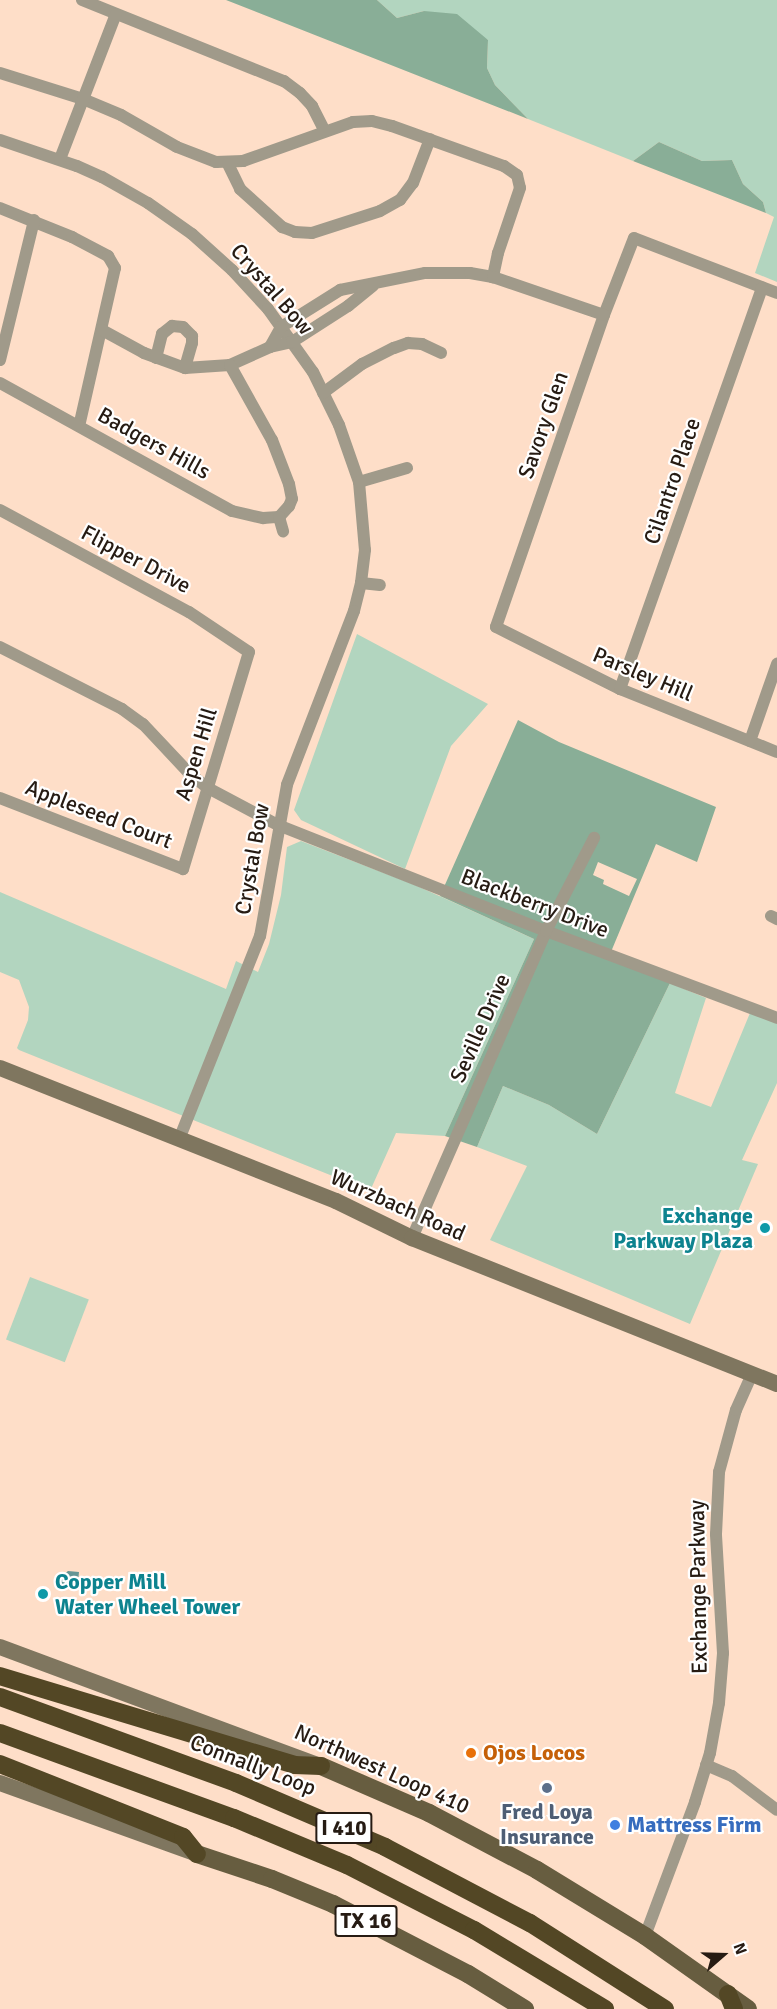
<!DOCTYPE html>
<html>
<head>
<meta charset="utf-8">
<style>
  body { margin:0 }
  #map { position:relative; width:777px; height:2009px; overflow:hidden; background:#fedec8; font-family:Signika,sans-serif }
  div>[style] { position:absolute }
  .green>* { inset:0; background:#b2d5bf; transform-origin:0 0 }
  .forest>* { inset:0; background:#89ae97 }
  .water>* { inset:0; background:#649595 }
  .street>* { height:12px; margin:-6px; padding:0 6px; transform-origin:6px; border-radius:6px; background:#a09a8a }
  .secondary>* { height:16px; margin:-8px; padding:0 8px; transform-origin:8px; border-radius:8px; background:#7f765f }
  .primary>* { height:18px; margin:-9px; padding:0 9px; transform-origin:9px; border-radius:9px; background:#675d40 }
  .highway>* { height:18px; margin:-9px; padding:0 9px; transform-origin:9px; border-radius:9px; background:#534725 }
  .dots>* { width:16px; height:16px; translate:-50% -50%; box-sizing:border-box; border:3px solid #fff; border-radius:50% }
  span { translate:-50% -50%; white-space:nowrap; text-align:center; line-height:1.15; -webkit-text-stroke:4.5px #fff; paint-order:stroke }
  .shield-label span { padding:2px 4px; background:#fff; border:2px solid; border-radius:4px; -webkit-text-stroke-width:0 }
  .shield-label { font-size:21px; color:#261b13; font-weight:700 }
  .street-label { font-size:22px; color:#261b13 }
  .culture-label { font-size:22px; color:#0d838f; font-weight:700 }
  .right { translate:-100% -50%; text-align:right }
  .left { translate:0 -50%; text-align:left }
  .food-label { font-size:22px; color:#c56008; font-weight:700 }
  .service-label { font-size:22px; color:#4e5e75; font-weight:700 }
  .shop-label { font-size:22px; color:#366cbe; font-weight:700 }
  .north { position:absolute; left:693px; top:1925px; width:60px; height:60px; -webkit-text-stroke:4px #fff; paint-order:stroke; rotate:70deg; font-size:16px; font-weight:700; line-height:24px; text-align:center; color:#261b13 }
  .north::after { content:''; display:block; margin:auto; width:21px; height:27px; background:#261b13; clip-path:polygon(50% 0,100% 100%,50% 72%,0 100%) }
</style>
</head>
<body>
<div id="map">
  <div class="green">
    <i style="clip-path:polygon(377px 0,777px 0,777px 282px,755px 273px,774px 217px,766px 213px,763px 202px,743px 184px,732px 160px,702px 161px,659px 142px,633px 161px,528px 119px,495px 85px,487px 68px,488px 40px,424px 11px,397px 18px)"></i>
    <i style="clip-path:polygon(357px 634px,488px 704px,451px 746px,405px 869px,301px 820px,294px 810px)"></i>
    <i style="clip-path:polygon(301px 841px,415px 885px,534px 939px,445px 1136px,396px 1133px,370px 1191px,19px 1050px,17px 1048px,28px 1020px,29px 1007px,19px 980px,0 972px,0 892px,226px 989px,236px 961px,258px 972px,269px 944px,281px 895px,287px 847px)"></i>
    <i style="clip-path:polygon(670px 983px,706px 998px,675px 1093px,711px 1107px,750px 1013px,777px 1023px,777px 1083px,742px 1160px,758px 1164px,690px 1324px,490px 1240px,527px 1166px,477px 1147px,503px 1086px,549px 1105px,597px 1134px)"></i>
    <i style="left:30px;top:1277px;width:63px;height:67px;rotate:21deg"></i>
  </div>
  <div class="forest">
    <i style="clip-path:polygon(226px 0,377px 0,397px 18px,424px 11px,457px 14px,488px 40px,487px 68px,495px 85px,528px 119px)"></i>
    <i style="clip-path:polygon(659px 142px,702px 161px,732px 160px,743px 184px,763px 202px,766px 213px,633px 161px)"></i>
    <i style="clip-path:polygon(evenodd,518px 720px,559px 742px,716px 807px,697px 862px,656px 844px,608px 959px,670px 983px,597px 1134px,549px 1105px,503px 1086px,477px 1147px,445px 1136px,534px 939px,440px 896px,518px 720px,598px 862px,637px 879px,629px 896px,603px 884px,604px 880px,593px 875px,598px 862px)"></i>
  </div>
  <div class="water">
    <i style="clip-path:polygon(68px 1571px,79px 1572px,78px 1582px,71px 1581px,63px 1587px,58px 1579px)"></i>
  </div>
  <div class="street">
    <i style="left:82px;top:0;width:218px;rotate:21.9deg"></i>
    <i style="left:284px;top:81px;width:20px;rotate:37deg"></i>
    <i style="left:300px;top:93px;width:18px;rotate:47deg"></i>
    <i style="left:312px;top:106px;width:28px;rotate:63deg"></i>
    <i style="left:0;top:73px;width:87px;rotate:17.4deg"></i>
    <i style="left:83px;top:99px;width:41px;rotate:22.8deg"></i>
    <i style="left:121px;top:115px;width:64px;rotate:29.7deg"></i>
    <i style="left:177px;top:147px;width:42px;rotate:21deg"></i>
    <i style="left:216px;top:162px;width:27px;rotate:-2deg"></i>
    <i style="left:243px;top:161px;width:117px;rotate:-19.5deg"></i>
    <i style="left:353px;top:122px;width:19px;rotate:-3deg"></i>
    <i style="left:372px;top:121px;width:21px;rotate:14deg"></i>
    <i style="left:392px;top:126px;width:119px;rotate:19.7deg"></i>
    <i style="left:504px;top:166px;width:16px;rotate:35deg"></i>
    <i style="left:517px;top:175px;width:13px;rotate:77deg"></i>
    <i style="left:520px;top:188px;width:69px;rotate:108.7deg"></i>
    <i style="left:498px;top:253px;width:25px;rotate:102deg"></i>
    <i style="left:0;top:140px;width:81px;rotate:18.7deg"></i>
    <i style="left:77px;top:166px;width:27px;rotate:24deg"></i>
    <i style="left:102px;top:177px;width:53px;rotate:29.5deg"></i>
    <i style="left:148px;top:203px;width:54px;rotate:35.2deg"></i>
    <i style="left:192px;top:234px;width:54px;rotate:42deg"></i>
    <i style="left:232px;top:270px;width:53px;rotate:47.3deg"></i>
    <i style="left:268px;top:309px;width:77px;rotate:54.5deg"></i>
    <i style="left:313px;top:372px;width:59px;rotate:63.9deg"></i>
    <i style="left:339px;top:425px;width:60px;rotate:70.7deg"></i>
    <i style="left:359px;top:482px;width:68px;rotate:85deg"></i>
    <i style="left:365px;top:550px;width:33px;rotate:97deg"></i>
    <i style="left:361px;top:583px;width:29px;rotate:104deg"></i>
    <i style="left:354px;top:611px;width:186px;rotate:111.1deg"></i>
    <i style="left:287px;top:785px;width:153px;rotate:100.1deg"></i>
    <i style="left:260px;top:936px;width:219px;rotate:111.7deg"></i>
    <i style="left:60px;top:159px;width:155px;rotate:-68.9deg"></i>
    <i style="left:228px;top:164px;width:28px;rotate:64deg"></i>
    <i style="left:240px;top:189px;width:57px;rotate:42.1deg"></i>
    <i style="left:282px;top:227px;width:14px;rotate:21deg"></i>
    <i style="left:295px;top:232px;width:17px;rotate:3deg"></i>
    <i style="left:312px;top:233px;width:71px;rotate:-17.9deg"></i>
    <i style="left:380px;top:211px;width:23px;rotate:-29deg"></i>
    <i style="left:400px;top:200px;width:21px;rotate:-53deg"></i>
    <i style="left:413px;top:183px;width:47px;rotate:-68.9deg"></i>
    <i style="left:0;top:208px;width:78px;rotate:21.9deg"></i>
    <i style="left:72px;top:237px;width:41px;rotate:27.8deg"></i>
    <i style="left:108px;top:256px;width:14px;rotate:60deg"></i>
    <i style="left:115px;top:268px;width:162px;rotate:102.8deg"></i>
    <i style="left:777px;top:293px;width:153px;rotate:-159deg"></i>
    <i style="left:634px;top:238px;width:83px;rotate:111.3deg"></i>
    <i style="left:604px;top:315px;width:330px;rotate:109.1deg"></i>
    <i style="left:496px;top:627px;width:139px;rotate:26.6deg"></i>
    <i style="left:620px;top:689px;width:169px;rotate:21.9deg"></i>
    <i style="left:102px;top:330px;width:48px;rotate:28.7deg"></i>
    <i style="left:144px;top:353px;width:44px;rotate:20.1deg"></i>
    <i style="left:185px;top:368px;width:45px;rotate:-3.8deg"></i>
    <i style="left:230px;top:365px;width:44px;rotate:-24.2deg"></i>
    <i style="left:270px;top:347px;width:23px;rotate:-13deg"></i>
    <i style="left:292px;top:342px;width:67px;rotate:-32.7deg"></i>
    <i style="left:348px;top:306px;width:32px;rotate:-39deg"></i>
    <i style="left:270px;top:347px;width:23px;rotate:-61deg"></i>
    <i style="left:281px;top:327px;width:70px;rotate:-32.1deg"></i>
    <i style="left:340px;top:290px;width:87px;rotate:-11.3deg"></i>
    <i style="left:425px;top:273px;width:45px"></i>
    <i style="left:470px;top:273px;width:23px;rotate:10deg"></i>
    <i style="left:493px;top:277px;width:117px;rotate:18.9deg"></i>
    <i style="left:156px;top:358px;width:25px;rotate:-76deg"></i>
    <i style="left:162px;top:334px;width:13px;rotate:-39deg"></i>
    <i style="left:172px;top:326px;width:11px;rotate:5deg"></i>
    <i style="left:183px;top:327px;width:13px;rotate:45deg"></i>
    <i style="left:192px;top:336px;width:7px;rotate:90deg"></i>
    <i style="left:192px;top:343px;width:26px;rotate:106deg"></i>
    <i style="left:0;top:360px;width:144px;rotate:-76.3deg"></i>
    <i style="left:230px;top:365px;width:86px;rotate:60.8deg"></i>
    <i style="left:272px;top:440px;width:47px;rotate:68.9deg"></i>
    <i style="left:289px;top:484px;width:15px;rotate:79deg"></i>
    <i style="left:292px;top:499px;width:8px;rotate:113deg"></i>
    <i style="left:289px;top:506px;width:15px;rotate:132deg"></i>
    <i style="left:0;top:383px;width:265px;rotate:28.9deg"></i>
    <i style="left:232px;top:511px;width:32px;rotate:13deg"></i>
    <i style="left:263px;top:518px;width:16px;rotate:-4deg"></i>
    <i style="left:323px;top:393px;width:49px;rotate:-36.6deg"></i>
    <i style="left:362px;top:364px;width:36px;rotate:-27deg"></i>
    <i style="left:394px;top:348px;width:15px;rotate:-20deg"></i>
    <i style="left:408px;top:343px;width:14px;rotate:4deg"></i>
    <i style="left:422px;top:344px;width:21px;rotate:25deg"></i>
    <i style="left:359px;top:482px;width:50px;rotate:-16.3deg"></i>
    <i style="left:0;top:510px;width:215px;rotate:28.4deg"></i>
    <i style="left:189px;top:612px;width:72px;rotate:33.7deg"></i>
    <i style="left:249px;top:652px;width:227px;rotate:106.9deg"></i>
    <i style="left:183px;top:869px;width:196px;rotate:-158.8deg"></i>
    <i style="left:279px;top:517px;width:15px;rotate:74deg"></i>
    <i style="left:361px;top:583px;width:19px;rotate:6deg"></i>
    <i style="left:0;top:647px;width:137px;rotate:26.9deg"></i>
    <i style="left:122px;top:709px;width:26px;rotate:36deg"></i>
    <i style="left:143px;top:724px;width:69px;rotate:46.8deg"></i>
    <i style="left:190px;top:774px;width:23px;rotate:38deg"></i>
    <i style="left:208px;top:788px;width:79px;rotate:27.9deg"></i>
    <i style="left:278px;top:825px;width:288px;rotate:21.6deg"></i>
    <i style="left:546px;top:931px;width:247px;rotate:20.6deg"></i>
    <i style="left:620px;top:689px;width:426px;rotate:-70.5deg"></i>
    <i style="left:750px;top:741px;width:82px;rotate:-70.7deg"></i>
    <i style="left:771px;top:916px;width:7px;rotate:27deg"></i>
    <i style="left:412px;top:1238px;width:335px;rotate:-66.4deg"></i>
    <i style="left:546px;top:931px;width:105px;rotate:-62.7deg"></i>
    <i style="left:706px;top:1765px;width:28px;rotate:23deg"></i>
    <i style="left:732px;top:1776px;width:56px;rotate:37.1deg"></i>
    <i style="left:645px;top:1936px;width:143px;rotate:-69.5deg"></i>
    <i style="left:695px;top:1802px;width:51px;rotate:-73deg"></i>
    <i style="left:710px;top:1753px;width:51px;rotate:-79.8deg"></i>
    <i style="left:719px;top:1703px;width:50px;rotate:-85.4deg"></i>
    <i style="left:723px;top:1653px;width:119px;rotate:-93.4deg"></i>
    <i style="left:716px;top:1534px;width:62px;rotate:-87.2deg"></i>
    <i style="left:719px;top:1472px;width:64px;rotate:-74.7deg"></i>
    <i style="left:736px;top:1410px;width:39px;rotate:-66deg"></i>
  </div>
  <div class="secondary">
    <i style="left:0;top:1068px;width:361px;rotate:21.6deg"></i>
    <i style="left:336px;top:1201px;width:85px;rotate:26deg"></i>
    <i style="left:412px;top:1238px;width:393px;rotate:21.8deg"></i>
    <i style="left:0;top:1647px;width:338px;rotate:20.4deg"></i>
    <i style="left:0;top:1783px;width:209px;rotate:19.8deg"></i>
  </div>
  <div class="primary">
    <i style="left:321px;top:1766px;width:118px;rotate:23.5deg"></i>
    <i style="left:429px;top:1813px;width:122px;rotate:27.8deg"></i>
    <i style="left:537px;top:1870px;width:127px;rotate:31.4deg"></i>
    <i style="left:645px;top:1936px;width:126px;rotate:35.3deg"></i>
    <i style="left:197px;top:1854px;width:79px;rotate:18.4deg"></i>
    <i style="left:272px;top:1879px;width:66px;rotate:22.3deg"></i>
    <i style="left:333px;top:1904px;width:152px;rotate:27.4deg"></i>
    <i style="left:468px;top:1974px;width:67px;rotate:31.6deg"></i>
  </div>
  <div class="highway">
    <i style="left:0;top:1676px;width:307px;rotate:16.8deg"></i>
    <i style="left:294px;top:1765px;width:27px;rotate:2deg"></i>
    <i style="left:0;top:1697px;width:251px;rotate:20deg"></i>
    <i style="left:236px;top:1783px;width:162px;rotate:23.2deg"></i>
    <i style="left:385px;top:1847px;width:164px;rotate:27.7deg"></i>
    <i style="left:530px;top:1923px;width:160px;rotate:32.5deg"></i>
    <i style="left:0;top:1733px;width:249px;rotate:20deg"></i>
    <i style="left:234px;top:1818px;width:122px;rotate:22.6deg"></i>
    <i style="left:347px;top:1865px;width:143px;rotate:27.1deg"></i>
    <i style="left:474px;top:1930px;width:153px;rotate:31.1deg"></i>
    <i style="left:0;top:1764px;width:197px;rotate:21.7deg"></i>
    <i style="left:183px;top:1837px;width:22px;rotate:51deg"></i>
    <i style="left:728px;top:1994px;width:16px;rotate:68deg"></i>
  </div>
  <div class="dots">
    <i style="left:765px;top:1228px;background:#0f9aa8"></i>
    <i style="left:43px;top:1594px;background:#0f9aa8"></i>
    <i style="left:471px;top:1753px;background:#e8710a"></i>
    <i style="left:547px;top:1788px;background:#5c6f8a"></i>
    <i style="left:615px;top:1825px;background:#3f7fe0"></i>
  </div>
  <div class="shield-label">
    <span style="left:344px;top:1828px">I 410</span>
    <span style="left:366px;top:1921px">TX 16</span>
  </div>
  <div class="street-label">
    <span style="left:272px;top:289px;rotate:49deg">Crystal Bow</span>
    <span style="left:543px;top:425px;rotate:-71deg">Savory Glen</span>
    <span style="left:154px;top:443px;rotate:29deg">Badgers Hills</span>
    <span style="left:672px;top:481px;rotate:-71deg">Cilantro Place</span>
    <span style="left:136px;top:559px;rotate:28deg">Flipper Drive</span>
    <span style="left:643px;top:674px;rotate:23deg">Parsley Hill</span>
    <span style="left:196px;top:754px;rotate:-73deg">Aspen Hill</span>
    <span style="left:99px;top:814px;rotate:21deg">Appleseed Court</span>
    <span style="left:252px;top:859px;rotate:-80deg">Crystal Bow</span>
    <span style="left:535px;top:903px;rotate:21deg">Blackberry Drive</span>
    <span style="left:480px;top:1028px;rotate:-66deg">Seville Drive</span>
    <span style="left:398px;top:1205px;rotate:24deg">Wurzbach Road</span>
    <span style="left:698px;top:1587px;rotate:-91deg">Exchange Parkway</span>
    <span style="left:253px;top:1765px;rotate:21deg">Connally Loop</span>
    <span style="left:382px;top:1769px;rotate:24deg">Northwest Loop 410</span>
  </div>
  <div class="culture-label">
    <span class="right" style="left:753px;top:1228px">Exchange<br>Parkway Plaza</span>
    <span class="left" style="left:55px;top:1594px">Copper Mill<br>Water Wheel Tower</span>
  </div>
  <div class="food-label">
    <span class="left" style="left:483px;top:1753px">Ojos Locos</span>
  </div>
  <div class="service-label">
    <span style="left:547px;top:1824px">Fred Loya<br>Insurance</span>
  </div>
  <div class="shop-label">
    <span class="left" style="left:627px;top:1825px">Mattress Firm</span>
  </div>
  <div class="north">N</div>
</div>
</body>
</html>
